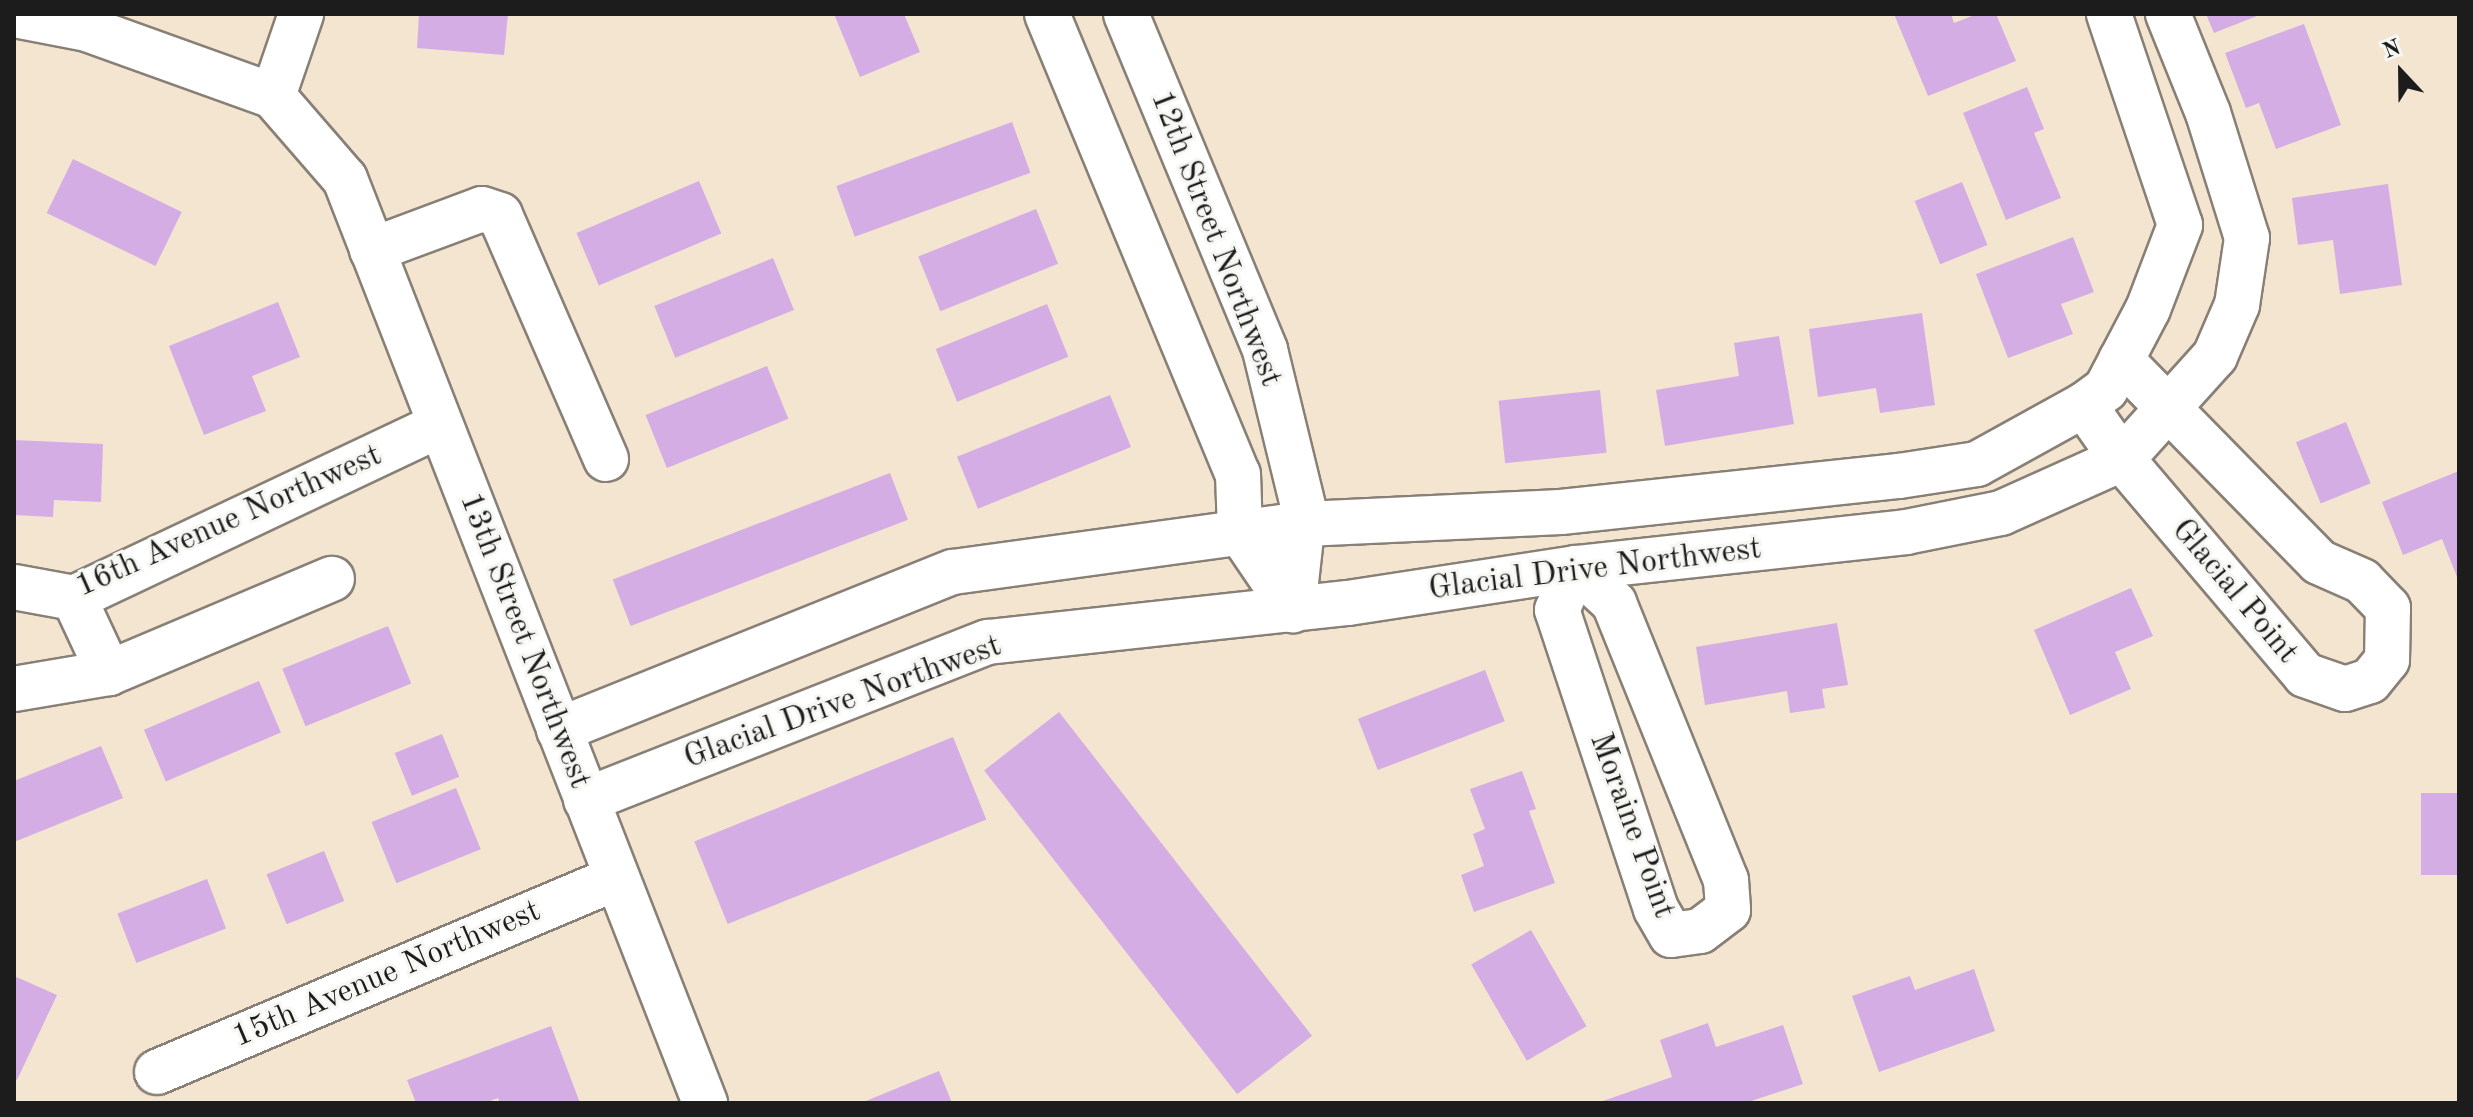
<!DOCTYPE html>
<html>
<head>
<meta charset="utf-8">
<style>
  body { margin:0 }
  #map { position:relative; width:2473px; height:1117px; overflow:hidden; background:#f3e5d0; font-family:"Old Standard TT",serif }
  div>[style] { position:absolute }
  .building>* { inset:0; background:#d5ade5; transform-origin:0 0 }
  .roads { filter:drop-shadow(2px 0 #888076) drop-shadow(-2px 0 #888076) drop-shadow(0 2px #888076) drop-shadow(0 -2px #888076) }
  .minor>* { height:44px; margin:-22px; padding:0 22px; transform-origin:22px; border-radius:22px; background:#fff }
  span { translate:-50% -50%; white-space:nowrap; text-align:center; line-height:1.15; -webkit-text-stroke:6px #f6f6f2; paint-order:stroke }
  .street-label { font-size:32px; color:#1c1c1c }
  .frame { position:absolute; inset:0; border:16px solid #1c1c1c; pointer-events:none }
  .north { position:absolute; left:2361px; top:32px; width:80px; height:80px; -webkit-text-stroke:6px #f6f6f2; paint-order:stroke; rotate:338deg; font-size:22px; font-weight:700; line-height:32px; text-align:center; color:#1c1c1c }
  .north::after { content:''; display:block; margin:auto; width:28px; height:36px; background:#1c1c1c; clip-path:polygon(50% 0,100% 100%,50% 72%,0 100%) }
</style>
</head>
<body>
<div id="map">
  <div class="building">
    <i style="clip-path:polygon(419px 14px,508px 14px,504px 55px,417px 48px)"></i>
    <i style="clip-path:polygon(834px 14px,904px 14px,920px 52px,860px 77px)"></i>
    <i style="clip-path:polygon(1894px 14px,1951px 14px,1954px 23px,1977px 14px,1996px 14px,2016px 61px,1928px 96px)"></i>
    <i style="clip-path:polygon(2206px 14px,2262px 14px,2214px 33px)"></i>
    <i style="clip-path:polygon(2304px 24px,2341px 125px,2276px 149px,2259px 103px,2246px 108px,2225px 53px)"></i>
    <i style="clip-path:polygon(2027px 87px,2044px 129px,2034px 133px,2061px 198px,2006px 220px,1963px 113px)"></i>
    <i style="left:1012px;top:122px;width:54px;height:187px;rotate:70deg"></i>
    <i style="left:73px;top:159px;width:121px;height:60px;rotate:26deg"></i>
    <i style="left:699px;top:181px;width:57px;height:133px;rotate:67deg"></i>
    <i style="left:1962px;top:182px;width:68px;height:51px;rotate:68deg"></i>
    <i style="clip-path:polygon(2388px 184px,2402px 285px,2340px 294px,2333px 240px,2298px 245px,2292px 198px)"></i>
    <i style="left:1036px;top:209px;width:59px;height:127px;rotate:68deg"></i>
    <i style="clip-path:polygon(2073px 237px,2094px 292px,2061px 304px,2073px 334px,2008px 358px,1976px 274px)"></i>
    <i style="left:773px;top:258px;width:56px;height:128px;rotate:68deg"></i>
    <i style="clip-path:polygon(278px 302px,300px 357px,252px 376px,266px 411px,204px 435px,169px 346px)"></i>
    <i style="left:1047px;top:304px;width:57px;height:120px;rotate:68deg"></i>
    <i style="clip-path:polygon(1922px 313px,1935px 405px,1880px 413px,1876px 388px,1818px 397px,1809px 329px)"></i>
    <i style="clip-path:polygon(1779px 336px,1794px 424px,1665px 446px,1656px 390px,1739px 376px,1734px 343px)"></i>
    <i style="left:767px;top:366px;width:57px;height:131px;rotate:68deg"></i>
    <i style="left:1600px;top:390px;width:63px;height:102px;rotate:84deg"></i>
    <i style="left:1110px;top:395px;width:56px;height:165px;rotate:68deg"></i>
    <i style="left:2346px;top:422px;width:66px;height:54px;rotate:68deg"></i>
    <i style="clip-path:polygon(14px 440px,103px 444px,101px 502px,54px 500px,53px 517px,14px 515px)"></i>
    <i style="clip-path:polygon(2459px 471px,2459px 582px,2442px 539px,2403px 555px,2382px 502px)"></i>
    <i style="left:890px;top:473px;width:50px;height:297px;rotate:69deg"></i>
    <i style="clip-path:polygon(2131px 588px,2153px 636px,2115px 652px,2131px 689px,2070px 715px,2034px 630px)"></i>
    <i style="clip-path:polygon(1837px 623px,1848px 685px,1822px 689px,1825px 708px,1790px 713px,1787px 691px,1705px 705px,1696px 647px)"></i>
    <i style="left:388px;top:626px;width:62px;height:114px;rotate:68deg"></i>
    <i style="left:1485px;top:670px;width:55px;height:136px;rotate:69deg"></i>
    <i style="left:259px;top:681px;width:56px;height:125px;rotate:67deg"></i>
    <i style="left:1059px;top:712px;width:411px;height:95px;rotate:52deg"></i>
    <i style="left:442px;top:734px;width:46px;height:51px;rotate:68deg"></i>
    <i style="left:953px;top:737px;width:89px;height:279px;rotate:68deg"></i>
    <i style="clip-path:polygon(101px 746px,123px 798px,14px 842px,14px 781px)"></i>
    <i style="clip-path:polygon(1522px 771px,1536px 809px,1529px 811px,1555px 883px,1474px 912px,1461px 875px,1484px 866px,1473px 834px,1485px 829px,1470px 789px)"></i>
    <i style="left:456px;top:788px;width:66px;height:91px;rotate:68deg"></i>
    <i style="left:2459px;top:793px;width:82px;height:38px;rotate:90deg"></i>
    <i style="left:324px;top:851px;width:54px;height:62px;rotate:68deg"></i>
    <i style="left:207px;top:879px;width:53px;height:96px;rotate:69deg"></i>
    <i style="left:1531px;top:930px;width:111px;height:69px;rotate:60deg"></i>
    <i style="clip-path:polygon(1974px 969px,1995px 1031px,1879px 1072px,1852px 996px,1910px 976px,1915px 990px)"></i>
    <i style="clip-path:polygon(14px 976px,57px 995px,17px 1080px,14px 1078px)"></i>
    <i style="clip-path:polygon(1708px 1023px,1716px 1047px,1783px 1025px,1803px 1084px,1745px 1103px,1597px 1103px,1672px 1077px,1660px 1040px)"></i>
    <i style="clip-path:polygon(551px 1026px,580px 1103px,500px 1103px,498px 1098px,485px 1103px,416px 1103px,407px 1080px)"></i>
    <i style="clip-path:polygon(939px 1071px,952px 1103px,861px 1103px)"></i>
  </div>
  <div class="roads">
    <div class="minor">
      <i style="left:1047px;top:14px;width:498px;rotate:67.5deg"></i>
      <i style="left:1238px;top:474px;width:58px;rotate:88deg"></i>
      <i style="left:1240px;top:532px;width:94px;rotate:55.8deg"></i>
      <i style="left:1126px;top:14px;width:364px;rotate:67.5deg"></i>
      <i style="left:1265px;top:350px;width:165px;rotate:76.3deg"></i>
      <i style="left:1304px;top:510px;width:101px;rotate:96.3deg"></i>
      <i style="left:14px;top:15px;width:74px;rotate:10.9deg"></i>
      <i style="left:87px;top:29px;width:198px;rotate:19.8deg"></i>
      <i style="left:273px;top:96px;width:110px;rotate:49.1deg"></i>
      <i style="left:345px;top:179px;width:992px;rotate:68.71deg"></i>
      <i style="left:273px;top:96px;width:87px;rotate:-71.1deg"></i>
      <i style="left:372px;top:250px;width:117px;rotate:-20.4deg"></i>
      <i style="left:482px;top:209px;width:19px;rotate:18deg"></i>
      <i style="left:500px;top:215px;width:266px;rotate:66.5deg"></i>
      <i style="left:2084px;top:405px;width:66px;rotate:54.9deg"></i>
      <i style="left:2122px;top:459px;width:283px;rotate:49.7deg"></i>
      <i style="left:2305px;top:675px;width:42px;rotate:19.3deg"></i>
      <i style="left:2345px;top:689px;width:26px;rotate:-18deg"></i>
      <i style="left:2370px;top:681px;width:27px;rotate:-51deg"></i>
      <i style="left:2387px;top:660px;width:52px;rotate:-88.9deg"></i>
      <i style="left:2388px;top:608px;width:37px;rotate:-134deg"></i>
      <i style="left:2362px;top:581px;width:47px;rotate:-156.2deg"></i>
      <i style="left:2319px;top:562px;width:283px;rotate:-134.4deg"></i>
      <i style="left:1576px;top:568px;width:52px;rotate:42.6deg"></i>
      <i style="left:1614px;top:603px;width:299px;rotate:68deg"></i>
      <i style="left:1726px;top:880px;width:30px;rotate:86deg"></i>
      <i style="left:1728px;top:910px;width:35px;rotate:143deg"></i>
      <i style="left:1700px;top:931px;width:29px;rotate:172deg"></i>
      <i style="left:1671px;top:935px;width:30px;rotate:-120deg"></i>
      <i style="left:1656px;top:909px;width:315px;rotate:-108.3deg"></i>
      <i style="left:1557px;top:610px;width:46px;rotate:-65.7deg"></i>
      <i style="left:14px;top:587px;width:61px;rotate:10.4deg"></i>
      <i style="left:74px;top:598px;width:405px;rotate:-25.3deg"></i>
      <i style="left:74px;top:598px;width:83px;rotate:65deg"></i>
      <i style="left:109px;top:673px;width:242px;rotate:-22.9deg"></i>
      <i style="left:14px;top:689px;width:96px;rotate:-9.6deg"></i>
      <i style="left:559px;top:730px;width:424px;rotate:-21.9deg"></i>
      <i style="left:953px;top:572px;width:355px;rotate:-7.8deg"></i>
      <i style="left:1305px;top:524px;width:256px;rotate:-2.7deg"></i>
      <i style="left:1561px;top:512px;width:340px;rotate:-6.1deg"></i>
      <i style="left:1899px;top:476px;width:79px;rotate:-8.7deg"></i>
      <i style="left:1977px;top:464px;width:122px;rotate:-28.9deg"></i>
      <i style="left:2084px;top:405px;width:27px;rotate:-36deg"></i>
      <i style="left:2106px;top:389px;width:90px;rotate:-62.3deg"></i>
      <i style="left:2148px;top:309px;width:90px;rotate:-69.1deg"></i>
      <i style="left:2180px;top:225px;width:223px;rotate:-108.6deg"></i>
      <i style="left:586px;top:800px;width:432px;rotate:-21.5deg"></i>
      <i style="left:988px;top:642px;width:362px;rotate:-6.2deg"></i>
      <i style="left:1348px;top:603px;width:231px;rotate:-8.7deg"></i>
      <i style="left:1576px;top:568px;width:332px;rotate:-6.2deg"></i>
      <i style="left:1906px;top:532px;width:97px;rotate:-11.3deg"></i>
      <i style="left:2001px;top:513px;width:133px;rotate:-24.1deg"></i>
      <i style="left:2122px;top:459px;width:139px;rotate:-47.9deg"></i>
      <i style="left:2215px;top:356px;width:56px;rotate:-66.7deg"></i>
      <i style="left:2237px;top:305px;width:68px;rotate:-81.5deg"></i>
      <i style="left:2247px;top:238px;width:131px;rotate:-107.3deg"></i>
      <i style="left:2208px;top:113px;width:107px;rotate:-112deg"></i>
      <i style="left:157px;top:1072px;width:498px;rotate:-22.9deg"></i>
    </div>
  </div>
  <div class="street-label">
    <span style="left:1215px;top:239px;rotate:69deg">12th Street Northwest</span>
    <span style="left:229px;top:522px;rotate:-24deg">16th Avenue Northwest</span>
    <span style="left:1595px;top:570px;rotate:-7deg">Glacial Drive Northwest</span>
    <span style="left:2234px;top:592px;rotate:50deg">Glacial Point</span>
    <span style="left:524px;top:641px;rotate:69deg">13th Street Northwest</span>
    <span style="left:843px;top:703px;rotate:-20deg">Glacial Drive Northwest</span>
    <span style="left:1631px;top:826px;rotate:70deg">Moraine Point</span>
    <span style="left:387px;top:975px;rotate:-23deg">15th Avenue Northwest</span>
  </div>
  <div class="frame"></div>
  <div class="north">N</div>
</div>
</body>
</html>
